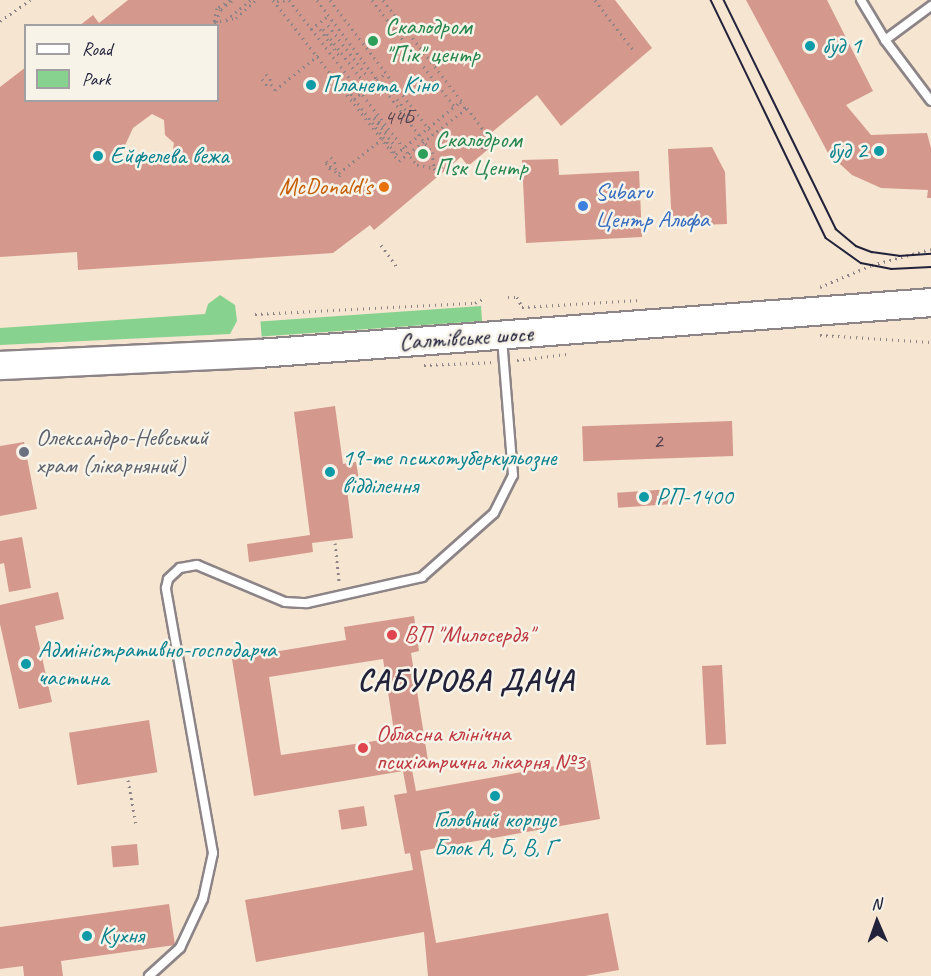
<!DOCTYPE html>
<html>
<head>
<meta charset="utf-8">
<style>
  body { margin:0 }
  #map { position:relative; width:931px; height:976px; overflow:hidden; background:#f5e5d1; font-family:Caveat,sans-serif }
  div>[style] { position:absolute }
  .green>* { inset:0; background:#88d28f; transform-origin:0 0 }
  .building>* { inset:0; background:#d5988c; transform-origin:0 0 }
  .path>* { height:3px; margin-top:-1.5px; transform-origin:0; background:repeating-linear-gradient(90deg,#8c8486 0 1.5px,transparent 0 6px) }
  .roads { filter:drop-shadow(2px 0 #8c8486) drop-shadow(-2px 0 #8c8486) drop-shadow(0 2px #8c8486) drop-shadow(0 -2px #8c8486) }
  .service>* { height:8px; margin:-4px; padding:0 4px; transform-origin:4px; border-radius:4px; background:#fff }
  .primary>* { height:27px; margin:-13.5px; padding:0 13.5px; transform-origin:13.5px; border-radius:13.5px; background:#fff }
  .tram>* { height:1.5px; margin:-0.75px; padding:0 0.75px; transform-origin:0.75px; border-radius:0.75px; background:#22223b }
  .dots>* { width:16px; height:16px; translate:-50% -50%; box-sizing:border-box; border:3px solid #f7f3e8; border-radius:50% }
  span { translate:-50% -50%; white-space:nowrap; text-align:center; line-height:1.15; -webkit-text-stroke:5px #f7f3e8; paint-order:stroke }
  .number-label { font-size:21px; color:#4f404f }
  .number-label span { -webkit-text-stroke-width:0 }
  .leisure-label { font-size:24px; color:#27864d }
  .left { translate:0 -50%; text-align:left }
  .culture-label { font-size:24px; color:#0d838f }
  .right { translate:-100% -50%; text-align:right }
  .food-label { font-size:24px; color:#c56008 }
  .shop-label { font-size:24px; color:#366cbe }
  .street-label { font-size:24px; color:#22223b }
  .worship-label { font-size:24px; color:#5b616d }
  .health-label { font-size:24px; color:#be3a42 }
  .district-label { font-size:30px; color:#22223b; font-weight:700; letter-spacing:1.5px }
  .legend { position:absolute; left:24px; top:24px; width:195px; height:78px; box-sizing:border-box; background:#f7f3e8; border:2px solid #a29fa3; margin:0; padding:8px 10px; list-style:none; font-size:18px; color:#22223b }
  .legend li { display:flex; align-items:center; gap:12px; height:30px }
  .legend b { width:30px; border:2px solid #a29fa3 }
  .north { position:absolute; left:847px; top:892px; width:60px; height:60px; -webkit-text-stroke:4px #f7f3e8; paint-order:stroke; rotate:358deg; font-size:16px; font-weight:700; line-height:24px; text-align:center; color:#22223b }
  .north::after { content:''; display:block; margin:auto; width:21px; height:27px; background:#22223b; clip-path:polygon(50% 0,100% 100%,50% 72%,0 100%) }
</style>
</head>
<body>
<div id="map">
  <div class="green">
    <i style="clip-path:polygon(220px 295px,235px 305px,237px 321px,230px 334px,0 345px,0 328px,205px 314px,208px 304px)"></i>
    <i style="left:481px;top:306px;width:15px;height:221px;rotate:86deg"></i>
  </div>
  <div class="building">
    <i style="clip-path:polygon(evenodd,128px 0,615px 0,652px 48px,561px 126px,537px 95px,491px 133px,497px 142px,468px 166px,461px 157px,374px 230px,370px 225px,333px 253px,78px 270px,77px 252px,0 257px,0 87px,26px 67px,26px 100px,218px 100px,218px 26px,79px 26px,93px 15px,99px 23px,128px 0,152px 114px,164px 120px,165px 135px,174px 143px,172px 156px,163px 162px,140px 161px,122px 152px,133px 128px,152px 114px)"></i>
    <i style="clip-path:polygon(746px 0,827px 0,873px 91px,846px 105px,871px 135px,927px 133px,931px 148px,931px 198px,927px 198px,928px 190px,881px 188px,852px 175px,828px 153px)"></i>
    <i style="clip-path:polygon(712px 147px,725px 172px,727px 224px,672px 226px,668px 149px)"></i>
    <i style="clip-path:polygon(558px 159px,559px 175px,639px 171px,642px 237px,526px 243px,522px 160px)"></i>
    <i style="clip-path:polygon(335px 406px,343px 464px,356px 462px,359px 480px,346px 481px,353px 538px,312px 543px,313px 552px,249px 562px,247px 544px,310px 535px,294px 412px)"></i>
    <i style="left:732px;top:421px;width:35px;height:150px;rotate:88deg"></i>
    <i style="clip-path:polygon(24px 442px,37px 509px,0 516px,0 446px)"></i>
    <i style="left:671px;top:489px;width:15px;height:54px;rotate:86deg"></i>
    <i style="clip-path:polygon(22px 537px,31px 588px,9px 592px,4px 563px,0 564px,0 541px)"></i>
    <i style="clip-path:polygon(58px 592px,64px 619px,35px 626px,52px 702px,19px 709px,0 624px,0 605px)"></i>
    <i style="clip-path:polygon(evenodd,414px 616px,419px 651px,411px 653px,429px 767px,412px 770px,416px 791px,590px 760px,600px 819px,420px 851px,436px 943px,608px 913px,619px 970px,585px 976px,428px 976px,424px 932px,256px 962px,245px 900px,413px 870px,410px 853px,405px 854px,394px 795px,407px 793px,403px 771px,254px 796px,232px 659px,346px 640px,344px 627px,414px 616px,383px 659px,395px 738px,281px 755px,269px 677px,383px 659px)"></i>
    <i style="left:722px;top:665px;width:79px;height:20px;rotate:87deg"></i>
    <i style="left:149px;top:720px;width:53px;height:81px;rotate:81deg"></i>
    <i style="left:364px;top:806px;width:20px;height:26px;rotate:81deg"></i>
    <i style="left:137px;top:844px;width:21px;height:26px;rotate:85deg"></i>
    <i style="clip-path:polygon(169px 904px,175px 945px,61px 961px,63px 976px,24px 976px,23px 966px,0 969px,0 927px)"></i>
  </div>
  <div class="path">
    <i style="left:230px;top:0;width:15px;rotate:148deg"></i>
    <i style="left:217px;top:8px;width:14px;rotate:102deg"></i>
    <i style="left:214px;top:22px;width:22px;rotate:-10deg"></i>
    <i style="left:236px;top:18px;width:27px;rotate:-42deg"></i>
    <i style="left:273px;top:0;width:204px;rotate:52deg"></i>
    <i style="left:399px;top:161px;width:86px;rotate:-37.9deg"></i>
    <i style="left:467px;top:108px;width:41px;rotate:52.9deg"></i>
    <i style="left:317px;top:0;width:191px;rotate:52.9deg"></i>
    <i style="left:432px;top:152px;width:16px;rotate:83deg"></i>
    <i style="left:330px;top:0;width:169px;rotate:52.5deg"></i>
    <i style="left:372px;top:0;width:135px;rotate:52.2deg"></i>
    <i style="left:383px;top:0;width:132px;rotate:52.1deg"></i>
    <i style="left:595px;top:0;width:64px;rotate:52.6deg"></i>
    <i style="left:277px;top:1px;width:12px;rotate:-5deg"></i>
    <i style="left:289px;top:0;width:209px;rotate:52.2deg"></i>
    <i style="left:417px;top:165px;width:17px;rotate:10deg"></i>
    <i style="left:434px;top:168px;width:9px;rotate:58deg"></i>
    <i style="left:226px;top:20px;width:32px;rotate:-39deg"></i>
    <i style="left:0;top:21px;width:37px;rotate:-35deg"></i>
    <i style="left:216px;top:22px;width:14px;rotate:-69deg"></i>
    <i style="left:221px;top:9px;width:15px;rotate:-37deg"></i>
    <i style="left:328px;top:25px;width:66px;rotate:52.4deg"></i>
    <i style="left:311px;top:29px;width:21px;rotate:-37deg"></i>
    <i style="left:320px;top:29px;width:32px;rotate:54deg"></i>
    <i style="left:323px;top:29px;width:66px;rotate:52.4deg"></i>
    <i style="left:266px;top:74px;width:10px;rotate:53deg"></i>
    <i style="left:262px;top:79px;width:11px;rotate:52deg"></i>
    <i style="left:271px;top:84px;width:7px;rotate:56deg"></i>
    <i style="left:275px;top:90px;width:58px;rotate:-38.7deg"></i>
    <i style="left:347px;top:89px;width:81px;rotate:53deg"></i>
    <i style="left:396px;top:154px;width:82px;rotate:-39.1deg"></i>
    <i style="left:460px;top:102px;width:11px;rotate:49deg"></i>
    <i style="left:354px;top:99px;width:41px;rotate:-39.1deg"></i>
    <i style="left:397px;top:99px;width:24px;rotate:52deg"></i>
    <i style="left:375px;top:116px;width:24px;rotate:52deg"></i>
    <i style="left:374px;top:118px;width:36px;rotate:53deg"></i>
    <i style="left:476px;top:141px;width:10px;rotate:-45deg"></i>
    <i style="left:480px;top:144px;width:10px;rotate:-37deg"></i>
    <i style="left:481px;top:148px;width:10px;rotate:-37deg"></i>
    <i style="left:484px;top:149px;width:11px;rotate:-41deg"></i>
    <i style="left:331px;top:157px;width:11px;rotate:56deg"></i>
    <i style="left:326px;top:161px;width:11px;rotate:49deg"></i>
    <i style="left:326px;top:163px;width:11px;rotate:56deg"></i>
    <i style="left:335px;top:168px;width:6px;rotate:51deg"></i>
    <i style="left:339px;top:173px;width:55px;rotate:-38.3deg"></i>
    <i style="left:335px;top:171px;width:6px;rotate:51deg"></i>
    <i style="left:339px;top:176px;width:4px;rotate:-45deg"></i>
    <i style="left:381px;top:245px;width:27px;rotate:54deg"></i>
    <i style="left:820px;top:287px;width:56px;rotate:-22.9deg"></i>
    <i style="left:872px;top:265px;width:61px;rotate:-15.2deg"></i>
    <i style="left:508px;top:297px;width:9px"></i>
    <i style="left:517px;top:297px;width:11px;rotate:63deg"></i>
    <i style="left:522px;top:307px;width:118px;rotate:-3.4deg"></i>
    <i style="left:255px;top:314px;width:220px;rotate:-2.9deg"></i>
    <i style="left:475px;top:303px;width:9px;rotate:-27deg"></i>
    <i style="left:820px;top:335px;width:111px;rotate:3.6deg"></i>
    <i style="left:517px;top:360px;width:50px;rotate:-6.8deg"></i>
    <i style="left:424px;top:365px;width:69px;rotate:-2.5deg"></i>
    <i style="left:335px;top:543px;width:39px;rotate:84deg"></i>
    <i style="left:128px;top:780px;width:45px;rotate:79.7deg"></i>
  </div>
  <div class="roads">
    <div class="service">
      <i style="left:861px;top:0;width:47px;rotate:59deg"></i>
      <i style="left:885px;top:40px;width:57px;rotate:-36.5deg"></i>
      <i style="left:885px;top:40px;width:76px;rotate:53deg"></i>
      <i style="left:149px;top:976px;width:42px;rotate:-42.1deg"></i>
      <i style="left:180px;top:948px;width:54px;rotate:-64.9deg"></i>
      <i style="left:203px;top:899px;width:47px;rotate:-77.7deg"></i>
      <i style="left:213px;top:853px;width:269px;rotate:-100.1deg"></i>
      <i style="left:166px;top:588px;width:9px;rotate:-77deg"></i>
      <i style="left:168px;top:579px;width:16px;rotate:-43deg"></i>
      <i style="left:180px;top:568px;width:17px;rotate:-10deg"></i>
      <i style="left:197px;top:565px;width:95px;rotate:22.8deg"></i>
      <i style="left:285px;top:602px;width:22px;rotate:3deg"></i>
      <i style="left:307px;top:603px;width:118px;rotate:-12.7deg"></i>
      <i style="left:422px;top:577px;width:96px;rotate:-41.6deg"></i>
      <i style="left:494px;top:513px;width:42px;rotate:-63.4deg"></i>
      <i style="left:513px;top:475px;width:136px;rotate:-94.6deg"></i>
    </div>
    <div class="primary">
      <i style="left:0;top:365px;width:258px;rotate:-2.7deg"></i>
      <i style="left:258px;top:353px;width:675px;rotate:-4.33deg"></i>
    </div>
  </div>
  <div class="tram">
    <i style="left:711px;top:0;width:264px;rotate:64.2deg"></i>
    <i style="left:826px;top:238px;width:43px;rotate:35.5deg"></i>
    <i style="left:861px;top:263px;width:31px;rotate:11deg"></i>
    <i style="left:891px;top:269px;width:40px;rotate:-2.9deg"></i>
    <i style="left:724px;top:0;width:255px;rotate:63.9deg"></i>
    <i style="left:836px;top:229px;width:26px;rotate:40deg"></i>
    <i style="left:856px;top:246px;width:17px;rotate:21deg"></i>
    <i style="left:872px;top:252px;width:27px;rotate:8deg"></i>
    <i style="left:899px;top:256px;width:32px;rotate:-4deg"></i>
  </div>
  <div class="dots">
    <i style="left:373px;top:41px;background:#2e9e5b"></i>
    <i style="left:810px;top:46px;background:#0f9aa8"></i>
    <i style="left:311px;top:85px;background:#0f9aa8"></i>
    <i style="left:879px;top:151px;background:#0f9aa8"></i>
    <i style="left:423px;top:154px;background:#2e9e5b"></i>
    <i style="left:98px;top:156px;background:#0f9aa8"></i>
    <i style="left:384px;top:187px;background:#e8710a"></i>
    <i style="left:583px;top:206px;background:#3f7fe0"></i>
    <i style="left:24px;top:452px;background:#6b7280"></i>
    <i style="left:330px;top:472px;background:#0f9aa8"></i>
    <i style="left:644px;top:497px;background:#0f9aa8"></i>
    <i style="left:392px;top:635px;background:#e0444e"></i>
    <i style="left:26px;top:664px;background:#0f9aa8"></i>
    <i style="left:363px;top:748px;background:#e0444e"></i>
    <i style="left:495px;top:796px;background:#0f9aa8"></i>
    <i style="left:87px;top:936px;background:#0f9aa8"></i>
  </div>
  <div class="number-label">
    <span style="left:399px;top:117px">44Б</span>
    <span style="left:658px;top:441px">2</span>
  </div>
  <div class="leisure-label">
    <span class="left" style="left:385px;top:41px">Скалодром<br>"Пік" центр</span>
    <span class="left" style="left:435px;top:154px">Скалодром<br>Пsк Центр</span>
  </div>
  <div class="culture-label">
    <span class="left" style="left:822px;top:46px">буд 1</span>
    <span class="left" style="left:323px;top:85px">Планета Кіно</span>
    <span class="right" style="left:867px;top:151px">буд 2</span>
    <span class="left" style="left:110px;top:156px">Ейфелева вежа</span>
    <span class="left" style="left:342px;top:472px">19-те психотуберкульозне<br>відділення</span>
    <span class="left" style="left:656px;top:497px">РП-1400</span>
    <span class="left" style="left:38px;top:664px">Адміністративно-господарча<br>частина</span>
    <span style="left:495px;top:834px">Головний корпус<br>Блок А, Б, В, Г</span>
    <span class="left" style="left:99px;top:936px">Кухня</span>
  </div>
  <div class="food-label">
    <span class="right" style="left:372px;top:187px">McDonald's</span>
  </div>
  <div class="shop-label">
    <span class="left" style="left:595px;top:206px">Subaru<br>Центр Альфа</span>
  </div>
  <div class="street-label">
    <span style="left:466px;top:338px;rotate:-4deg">Салтівське шосе</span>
  </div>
  <div class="worship-label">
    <span class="left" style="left:36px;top:452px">Олександро-Невський<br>храм (лікарняний)</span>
  </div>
  <div class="health-label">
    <span class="left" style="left:404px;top:635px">ВП "Милосердя"</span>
    <span class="left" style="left:376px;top:748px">Обласна клінічна<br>психіатрична лікарня №3</span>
  </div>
  <div class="district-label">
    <span style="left:466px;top:680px">САБУРОВА ДАЧА</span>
  </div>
  <ul class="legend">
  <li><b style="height:8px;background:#fff"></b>Road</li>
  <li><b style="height:16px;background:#88d28f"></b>Park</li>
  </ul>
  <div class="north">N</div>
</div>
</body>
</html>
